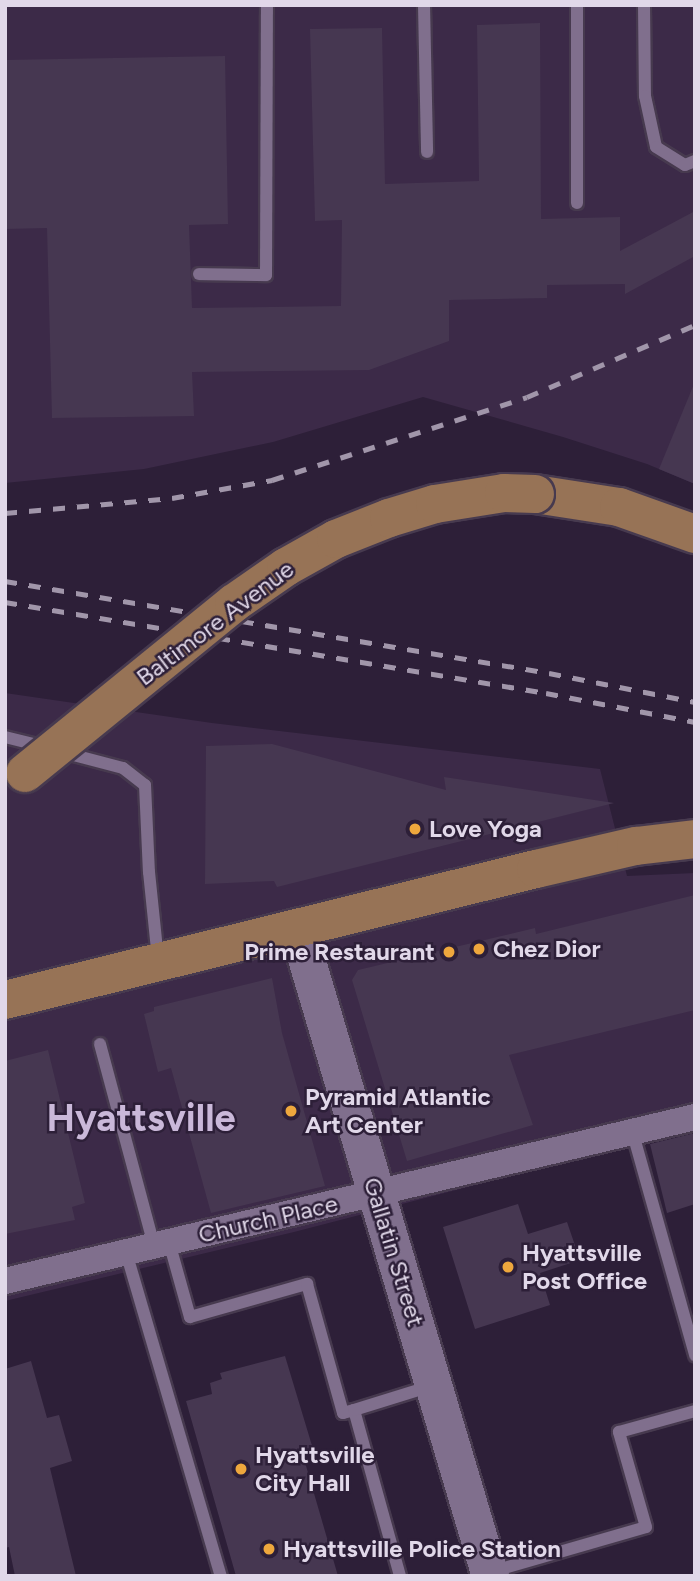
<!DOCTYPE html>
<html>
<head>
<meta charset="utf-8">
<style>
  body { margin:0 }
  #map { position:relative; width:700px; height:1581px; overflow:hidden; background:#2d1f38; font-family:Figtree,sans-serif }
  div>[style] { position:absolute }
  .built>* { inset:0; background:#3c2a48 }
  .building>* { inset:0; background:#463751 }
  .roads { filter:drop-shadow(2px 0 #473a4f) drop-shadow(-2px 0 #473a4f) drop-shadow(0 2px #473a4f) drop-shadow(0 -2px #473a4f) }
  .lane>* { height:12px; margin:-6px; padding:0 6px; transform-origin:6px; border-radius:6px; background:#806f8d }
  .street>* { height:26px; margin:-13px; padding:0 13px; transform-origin:13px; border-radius:13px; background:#806f8d }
  .secondary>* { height:37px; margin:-18.5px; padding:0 18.5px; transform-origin:18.5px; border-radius:18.5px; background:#806f8d }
  .primary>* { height:38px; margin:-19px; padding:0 19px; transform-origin:19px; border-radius:19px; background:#977356 }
  .rail>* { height:5px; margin-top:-2.5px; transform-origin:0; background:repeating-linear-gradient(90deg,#a196aa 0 12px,transparent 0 24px) }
  .bridges { filter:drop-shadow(2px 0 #473a4f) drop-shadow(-2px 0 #473a4f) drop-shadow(0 2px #473a4f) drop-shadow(0 -2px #473a4f) }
  .primary-bridge>* { height:38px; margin:-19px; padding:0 19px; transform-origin:19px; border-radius:19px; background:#977356 }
  .dots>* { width:19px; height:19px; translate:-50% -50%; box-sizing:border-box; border:4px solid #2d1f38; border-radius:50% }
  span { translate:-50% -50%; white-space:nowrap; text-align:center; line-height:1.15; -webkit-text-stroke:5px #2d1f38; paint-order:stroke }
  .street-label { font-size:24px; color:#e1d8e9 }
  .poi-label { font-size:24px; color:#e1d8e9; font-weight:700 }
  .left { translate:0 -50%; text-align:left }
  .right { translate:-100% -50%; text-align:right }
  .town-label { font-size:38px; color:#cab8d9; font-weight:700 }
  .frame { position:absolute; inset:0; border:7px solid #e1d8e9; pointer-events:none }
</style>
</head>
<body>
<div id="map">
  <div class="built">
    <i style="clip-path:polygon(5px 5px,695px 5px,695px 484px,647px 464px,563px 437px,423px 397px,273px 442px,144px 469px,5px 483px)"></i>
    <i style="clip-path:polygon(5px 693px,212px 723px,600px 769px,627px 876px,695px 873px,695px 1128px,294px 1232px,5px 1301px)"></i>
  </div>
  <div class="building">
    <i style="clip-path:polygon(540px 23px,541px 219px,620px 217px,620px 251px,695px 211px,695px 256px,625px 294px,625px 284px,547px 285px,547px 298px,449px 300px,449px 341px,369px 370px,192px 372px,194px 416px,52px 418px,47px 228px,5px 229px,5px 60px,225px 56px,228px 224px,189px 225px,192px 308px,341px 306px,342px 220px,315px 221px,310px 29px,382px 28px,385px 184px,479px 181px,477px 25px)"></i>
    <i style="clip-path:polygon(694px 384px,695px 384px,695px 484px,659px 469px)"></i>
    <i style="clip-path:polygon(272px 744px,446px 790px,444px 777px,614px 803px,277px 887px,274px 881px,205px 884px,206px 746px)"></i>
    <i style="clip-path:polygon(695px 895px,695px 1010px,509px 1055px,533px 1125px,407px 1161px,352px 980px,358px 970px,535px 928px,536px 934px)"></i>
    <i style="clip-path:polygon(272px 978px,282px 1033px,325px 1186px,211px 1213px,171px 1068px,158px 1072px,144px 1014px,154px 1011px,154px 1007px)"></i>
    <i style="clip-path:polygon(48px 1050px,85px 1203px,72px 1207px,75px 1220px,5px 1234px,5px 1061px)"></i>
    <i style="clip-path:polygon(695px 1133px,695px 1204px,667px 1213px,650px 1144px)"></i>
    <i style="clip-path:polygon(518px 1204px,528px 1234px,567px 1222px,580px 1260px,540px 1273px,550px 1305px,475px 1329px,443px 1227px)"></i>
    <i style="clip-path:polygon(285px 1356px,313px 1449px,302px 1452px,338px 1576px,236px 1576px,186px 1401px,212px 1394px,210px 1383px,222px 1379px,220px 1373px)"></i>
    <i style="clip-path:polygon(31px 1361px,47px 1418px,59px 1415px,72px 1461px,50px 1468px,76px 1576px,15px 1576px,9px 1547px,5px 1548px,5px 1369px)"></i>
  </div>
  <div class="roads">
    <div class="lane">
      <i style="left:424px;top:5px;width:147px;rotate:88.8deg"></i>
      <i style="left:577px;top:5px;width:198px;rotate:90deg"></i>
      <i style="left:644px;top:5px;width:91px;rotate:89.4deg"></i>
      <i style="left:645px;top:96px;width:52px;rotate:77.8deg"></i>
      <i style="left:656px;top:147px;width:34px;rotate:32deg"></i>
      <i style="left:685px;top:165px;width:11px;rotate:-22deg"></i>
      <i style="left:199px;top:274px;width:67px;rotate:0.9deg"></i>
      <i style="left:266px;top:275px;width:270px;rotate:-89.8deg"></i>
      <i style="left:5px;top:737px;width:41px;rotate:14deg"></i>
      <i style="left:62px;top:752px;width:63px;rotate:14.7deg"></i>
      <i style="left:123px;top:768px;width:28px;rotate:38deg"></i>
      <i style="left:145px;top:785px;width:87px;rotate:87.4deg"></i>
      <i style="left:149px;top:872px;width:87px;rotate:84.1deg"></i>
      <i style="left:100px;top:1044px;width:208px;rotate:75deg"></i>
      <i style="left:633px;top:1134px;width:230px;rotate:74.3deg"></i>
      <i style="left:169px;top:1242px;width:78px;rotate:74.4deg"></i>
      <i style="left:190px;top:1317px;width:122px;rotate:-15.8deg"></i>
      <i style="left:307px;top:1284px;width:134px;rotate:74.4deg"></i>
      <i style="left:343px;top:1413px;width:11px;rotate:-15deg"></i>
      <i style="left:354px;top:1410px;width:172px;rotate:74.5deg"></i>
      <i style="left:126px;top:1252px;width:338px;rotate:73.7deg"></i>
      <i style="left:354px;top:1410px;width:81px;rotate:-17.3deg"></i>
      <i style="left:490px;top:1572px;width:162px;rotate:-16.1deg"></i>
      <i style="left:646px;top:1527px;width:99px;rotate:-105.9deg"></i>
      <i style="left:619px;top:1432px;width:79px;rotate:-15.4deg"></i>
    </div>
    <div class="street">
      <i style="left:5px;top:1281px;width:709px;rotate:-13.37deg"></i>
    </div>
    <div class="secondary">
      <i style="left:297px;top:928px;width:676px;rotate:73.41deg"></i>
    </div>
    <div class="primary">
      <i style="left:535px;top:494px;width:85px;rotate:8.8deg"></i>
      <i style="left:619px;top:507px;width:81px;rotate:19.6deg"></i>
      <i style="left:5px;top:1000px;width:547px;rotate:-13.86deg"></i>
      <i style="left:536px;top:869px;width:103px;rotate:-13deg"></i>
      <i style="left:636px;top:846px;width:59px;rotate:-6.8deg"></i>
    </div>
  </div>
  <div class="rail">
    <i style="left:5px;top:513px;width:168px;rotate:-5.1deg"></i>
    <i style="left:172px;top:498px;width:102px;rotate:-10.2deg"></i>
    <i style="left:272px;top:480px;width:268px;rotate:-18deg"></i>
    <i style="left:527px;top:397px;width:183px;rotate:-23.2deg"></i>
    <i style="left:5px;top:581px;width:552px;rotate:9.6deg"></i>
    <i style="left:549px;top:673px;width:149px;rotate:11.2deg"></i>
    <i style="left:5px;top:602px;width:549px;rotate:9.55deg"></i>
    <i style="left:546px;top:693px;width:152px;rotate:11deg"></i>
  </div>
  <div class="bridges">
    <div class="primary-bridge">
      <i style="left:25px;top:773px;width:269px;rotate:-39.1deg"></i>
      <i style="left:234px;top:603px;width:63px;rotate:-34.7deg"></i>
      <i style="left:286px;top:567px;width:57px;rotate:-29.2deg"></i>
      <i style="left:336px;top:539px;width:57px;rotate:-21.6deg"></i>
      <i style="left:389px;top:518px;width:48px;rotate:-16.9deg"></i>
      <i style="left:435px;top:504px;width:70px;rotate:-9.1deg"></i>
      <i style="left:504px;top:493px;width:31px;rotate:2deg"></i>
    </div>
  </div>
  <div class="dots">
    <i style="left:415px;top:829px;background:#eea73d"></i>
    <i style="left:479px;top:949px;background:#eea73d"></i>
    <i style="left:449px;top:952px;background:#eea73d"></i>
    <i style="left:291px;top:1111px;background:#eea73d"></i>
    <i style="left:508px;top:1267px;background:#eea73d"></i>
    <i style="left:241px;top:1469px;background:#eea73d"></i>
    <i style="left:269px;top:1549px;background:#eea73d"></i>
  </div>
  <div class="street-label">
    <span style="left:215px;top:623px;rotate:-37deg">Baltimore Avenue</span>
    <span style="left:268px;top:1219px;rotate:-13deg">Church Place</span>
    <span style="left:394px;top:1252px;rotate:73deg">Gallatin Street</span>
  </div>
  <div class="poi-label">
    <span class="left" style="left:429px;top:829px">Love Yoga</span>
    <span class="left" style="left:493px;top:949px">Chez Dior</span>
    <span class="right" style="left:435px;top:952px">Prime Restaurant</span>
    <span class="left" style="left:305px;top:1111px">Pyramid Atlantic<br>Art Center</span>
    <span class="left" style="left:522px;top:1267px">Hyattsville<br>Post Office</span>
    <span class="left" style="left:255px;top:1469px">Hyattsville<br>City Hall</span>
    <span class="left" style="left:283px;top:1549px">Hyattsville Police Station</span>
  </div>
  <div class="town-label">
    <span style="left:141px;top:1119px">Hyattsville</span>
  </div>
  <div class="frame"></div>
</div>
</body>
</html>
